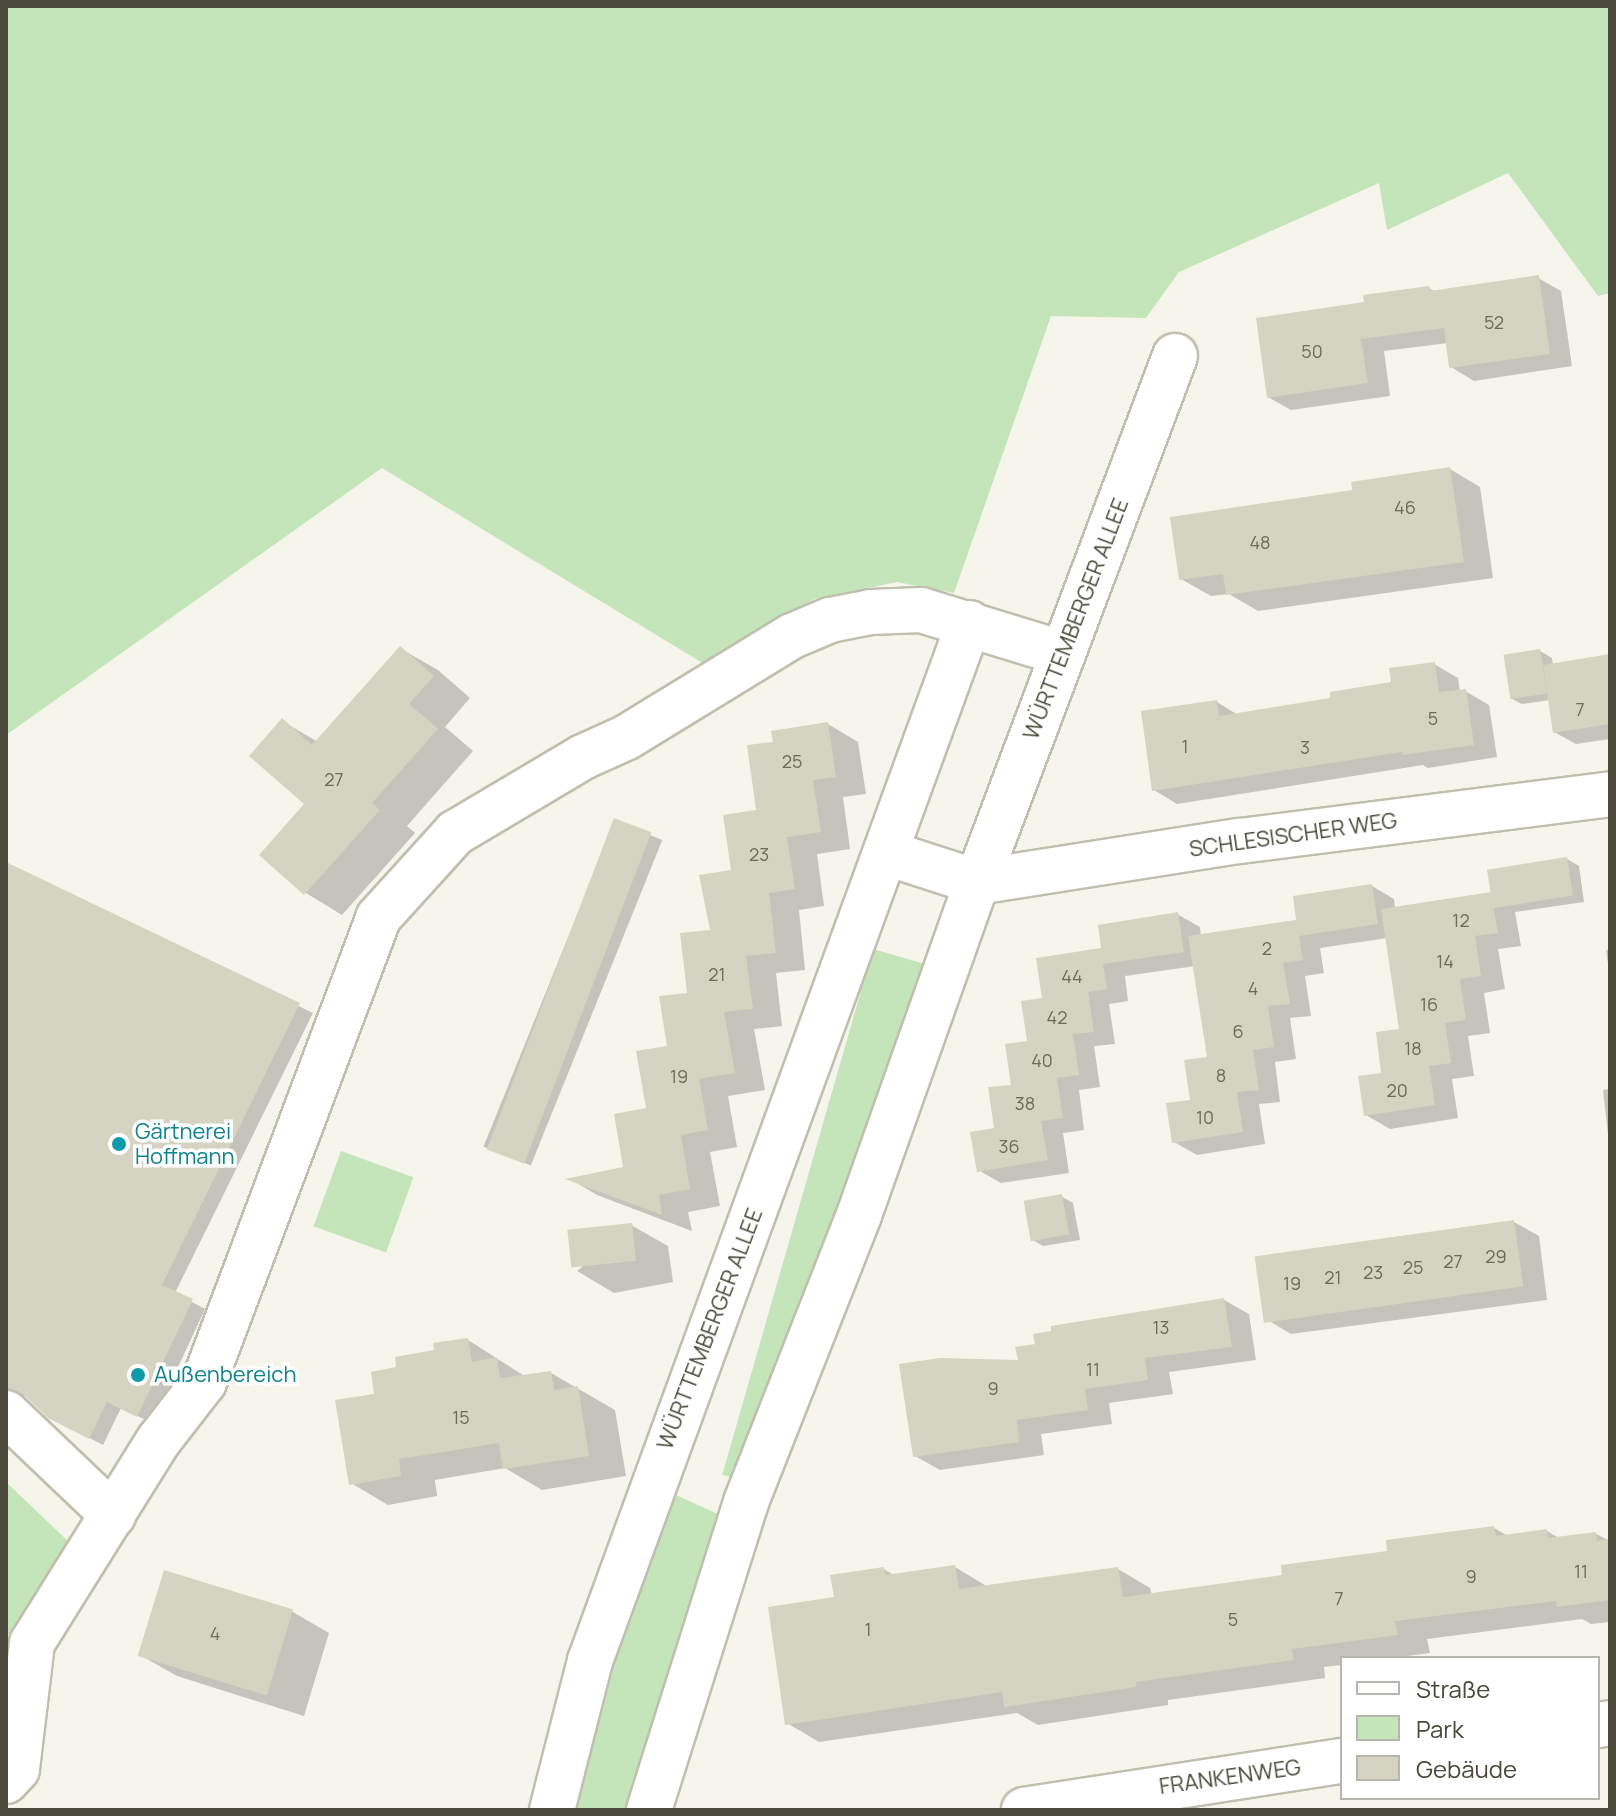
<!DOCTYPE html>
<html>
<head>
<meta charset="utf-8">
<style>
  body { margin:0 }
  #map { position:relative; width:1616px; height:1816px; overflow:hidden; background:#f5f5ec; font-family:Manrope,sans-serif }
  div>[style] { position:absolute }
  .green>* { inset:0; background:#c3e5b9; transform-origin:0 0 }
  .shadow>* { inset:0; background:#0003; transform-origin:0 0 }
  .building>* { inset:0; background:#d5d4c2; transform-origin:0 0 }
  .roads { filter:drop-shadow(2px 0 #c0bfaf) drop-shadow(-2px 0 #c0bfaf) drop-shadow(0 2px #c0bfaf) drop-shadow(0 -2px #c0bfaf) }
  .minor>* { height:44px; margin:-22px; padding:0 22px; transform-origin:22px; border-radius:22px; background:#fff }
  .dots>* { width:22px; height:22px; translate:-50% -50%; box-sizing:border-box; border:4px solid #fff; border-radius:50% }
  span { translate:-50% -50%; white-space:nowrap; text-align:center; line-height:1.15; -webkit-text-stroke:7px #fff; paint-order:stroke }
  .number-label { font-size:18px; color:#6c6b5c }
  .number-label span { -webkit-text-stroke-width:0 }
  .street-label { font-size:22px; color:#49483a }
  .culture-label { font-size:22px; color:#0d838f }
  .left { translate:0 -50%; text-align:left }
  .frame { position:absolute; inset:0; border:8px solid #49483a; pointer-events:none }
  .legend { position:absolute; left:1340px; top:1656px; width:260px; height:144px; box-sizing:border-box; background:#fff; border:2px solid #b6b6b0; margin:0; padding:10px 14px; list-style:none; font-size:24px; color:#49483a }
  .legend li { display:flex; align-items:center; gap:16px; height:40px }
  .legend b { width:40px; border:2px solid #b6b6b0 }
</style>
</head>
<body>
<div id="map">
  <div class="green">
    <i style="clip-path:polygon(6px 6px,1610px 6px,1610px 293px,1598px 296px,1508px 173px,1387px 230px,1379px 183px,1179px 272px,1146px 318px,1051px 316px,954px 593px,897px 582px,814px 599px,709px 667px,382px 468px,6px 735px)"></i>
    <i style="left:873px;top:949px;width:55px;height:547px;rotate:16deg"></i>
    <i style="left:341px;top:1151px;width:77px;height:80px;rotate:20deg"></i>
    <i style="clip-path:polygon(6px 1482px,73px 1546px,25px 1632px,6px 1634px)"></i>
    <i style="clip-path:polygon(674px 1494px,724px 1517px,668px 1672px,627px 1810px,576px 1810px,605px 1685px)"></i>
  </div>
  <div class="shadow">
    <i style="clip-path:polygon(1538px 278px,1561px 291px,1572px 366px,1474px 381px,1451px 367px,1448px 343px,1384px 351px,1390px 396px,1291px 410px,1268px 397px,1366px 304px,1429px 288px,1436px 292px)"></i>
    <i style="clip-path:polygon(1450px 469px,1480px 487px,1493px 578px,1258px 611px,1229px 594px,1211px 596px,1181px 579px)"></i>
    <i style="clip-path:polygon(401px 649px,438px 670px,470px 698px,445px 727px,473px 751px,407px 826px,415px 833px,342px 915px,306px 893px,262px 855px,307px 804px,282px 721px,318px 742px)"></i>
    <i style="clip-path:polygon(1540px 651px,1552px 658px,1553px 665px,1610px 657px,1610px 739px,1576px 744px,1554px 732px,1550px 700px,1522px 704px,1510px 698px)"></i>
    <i style="clip-path:polygon(1434px 664px,1458px 678px,1460px 692px,1465px 691px,1489px 705px,1497px 757px,1428px 768px,1423px 765px,1177px 804px,1154px 790px,1217px 702px,1238px 715px,1333px 699px,1394px 683px)"></i>
    <i style="clip-path:polygon(828px 724px,858px 742px,866px 794px,843px 797px,850px 849px,817px 854px,824px 906px,799px 910px,805px 970px,776px 973px,782px 1026px,754px 1029px,765px 1090px,728px 1096px,737px 1147px,710px 1152px,720px 1206px,688px 1212px,692px 1231px,597px 1195px,570px 1179px,626px 1169px,759px 812px,775px 743px)"></i>
    <i style="left:615px;top:821px;width:51px;height:351px;rotate:22deg"></i>
    <i style="clip-path:polygon(1567px 859px,1579px 866px,1584px 902px,1515px 912px,1521px 946px,1498px 949px,1505px 989px,1484px 993px,1490px 1033px,1468px 1036px,1474px 1076px,1452px 1079px,1458px 1118px,1390px 1129px,1366px 1115px,1401px 1031px,1387px 938px,1320px 948px,1324px 973px,1305px 976px,1311px 1016px,1290px 1018px,1296px 1059px,1275px 1062px,1280px 1102px,1259px 1104px,1265px 1144px,1197px 1155px,1174px 1142px,1210px 1058px,1195px 966px,1125px 976px,1128px 1001px,1109px 1004px,1115px 1044px,1094px 1046px,1100px 1087px,1079px 1090px,1084px 1130px,1063px 1133px,1069px 1173px,1001px 1183px,978px 1170px,1044px 1000px,1103px 950px,1177px 914px,1200px 927px,1201px 936px,1298px 921px,1372px 886px,1394px 899px,1395px 908px,1494px 896px)"></i>
    <i style="clip-path:polygon(6px 864px,313px 1013px,175px 1293px,205px 1309px,152px 1423px,121px 1408px,103px 1445px,49px 1417px,25px 1396px,6px 1397px)"></i>
    <i style="clip-path:polygon(1610px 949px,1610px 978px,1606px 950px)"></i>
    <i style="clip-path:polygon(1610px 1089px,1610px 1152px,1603px 1090px)"></i>
    <i style="clip-path:polygon(1061px 1196px,1073px 1203px,1080px 1240px,1043px 1246px,1031px 1239px)"></i>
    <i style="clip-path:polygon(1514px 1222px,1539px 1236px,1547px 1300px,1291px 1334px,1266px 1319px)"></i>
    <i style="clip-path:polygon(631px 1225px,668px 1246px,673px 1282px,614px 1293px,577px 1271px)"></i>
    <i style="clip-path:polygon(1224px 1300px,1249px 1314px,1256px 1360px,1169px 1372px,1173px 1394px,1109px 1403px,1112px 1424px,1041px 1434px,1044px 1455px,940px 1470px,915px 1456px,1021px 1362px)"></i>
    <i style="clip-path:polygon(468px 1340px,526px 1377px,551px 1373px,615px 1410px,626px 1476px,542px 1490px,505px 1468px,435px 1480px,437px 1496px,388px 1505px,351px 1483px,376px 1395px,399px 1369px)"></i>
    <i style="clip-path:polygon(1494px 1528px,1508px 1536px,1547px 1531px,1559px 1538px,1596px 1534px,1610px 1541px,1610px 1622px,1591px 1624px,1582px 1619px,1427px 1639px,1430px 1653px,1392px 1658px,1342px 1658px,1342px 1665px,1324px 1667px,1325px 1678px,1168px 1700px,1168px 1705px,1038px 1725px,1017px 1713px,819px 1742px,787px 1723px,836px 1599px,884px 1569px,895px 1576px,955px 1567px,988px 1587px,1118px 1569px,1150px 1588px,1152px 1595px,1284px 1576px)"></i>
    <i style="clip-path:polygon(165px 1572px,293px 1612px,329px 1633px,304px 1716px,177px 1676px,140px 1655px)"></i>
  </div>
  <div class="building">
    <i style="clip-path:polygon(1539px 275px,1550px 354px,1449px 368px,1444px 328px,1361px 339px,1368px 383px,1267px 398px,1256px 318px,1364px 302px,1363px 295px,1429px 286px,1430px 291px)"></i>
    <i style="clip-path:polygon(1450px 467px,1464px 562px,1226px 595px,1223px 574px,1179px 580px,1170px 517px,1352px 490px,1351px 482px)"></i>
    <i style="clip-path:polygon(400px 646px,434px 676px,409px 704px,438px 729px,372px 803px,380px 810px,304px 895px,259px 855px,304px 804px,249px 756px,282px 718px,312px 745px)"></i>
    <i style="left:1540px;top:649px;width:45px;height:37px;rotate:81deg"></i>
    <i style="clip-path:polygon(1610px 654px,1610px 724px,1553px 733px,1543px 665px)"></i>
    <i style="clip-path:polygon(1435px 662px,1439px 692px,1466px 689px,1474px 745px,1402px 755px,1402px 752px,1152px 791px,1141px 711px,1217px 700px,1219px 716px,1330px 698px,1330px 692px,1391px 682px,1389px 668px)"></i>
    <i style="clip-path:polygon(828px 722px,836px 777px,813px 780px,821px 832px,787px 837px,795px 889px,769px 893px,776px 953px,746px 956px,753px 1009px,724px 1012px,735px 1073px,699px 1079px,708px 1130px,681px 1135px,690px 1189px,659px 1195px,662px 1215px,565px 1179px,623px 1167px,614px 1114px,646px 1108px,636px 1051px,667px 1046px,659px 996px,687px 993px,680px 933px,710px 930px,699px 875px,731px 870px,723px 815px,756px 810px,747px 745px,773px 742px,771px 731px)"></i>
    <i style="left:614px;top:818px;width:40px;height:355px;rotate:21deg"></i>
    <i style="left:1567px;top:857px;width:39px;height:81px;rotate:81deg"></i>
    <i style="clip-path:polygon(6px 862px,300px 1003px,162px 1285px,193px 1299px,137px 1417px,107px 1402px,89px 1439px,48px 1418px,23px 1394px,6px 1389px)"></i>
    <i style="clip-path:polygon(1372px 884px,1378px 924px,1299px 936px,1303px 960px,1283px 963px,1290px 1004px,1268px 1006px,1274px 1047px,1253px 1050px,1259px 1090px,1237px 1092px,1243px 1132px,1172px 1143px,1166px 1103px,1190px 1100px,1184px 1060px,1207px 1057px,1188px 936px,1296px 920px,1293px 896px)"></i>
    <i style="clip-path:polygon(1491px 892px,1498px 933px,1475px 936px,1481px 976px,1460px 979px,1466px 1020px,1445px 1023px,1451px 1063px,1429px 1066px,1435px 1105px,1364px 1116px,1358px 1076px,1381px 1073px,1376px 1032px,1399px 1029px,1381px 909px)"></i>
    <i style="clip-path:polygon(1178px 912px,1184px 952px,1103px 964px,1107px 989px,1088px 992px,1094px 1032px,1073px 1034px,1079px 1075px,1057px 1078px,1063px 1118px,1041px 1121px,1048px 1160px,977px 1172px,970px 1132px,994px 1128px,988px 1087px,1011px 1085px,1005px 1044px,1027px 1041px,1021px 1001px,1042px 998px,1036px 958px,1101px 948px,1098px 925px)"></i>
    <i style="left:1062px;top:1194px;width:41px;height:39px;rotate:80deg"></i>
    <i style="left:1514px;top:1220px;width:67px;height:262px;rotate:82deg"></i>
    <i style="left:632px;top:1223px;width:38px;height:65px;rotate:84deg"></i>
    <i style="clip-path:polygon(1224px 1298px,1232px 1347px,1145px 1358px,1148px 1380px,1085px 1389px,1088px 1410px,1017px 1420px,1019px 1442px,913px 1457px,899px 1364px,940px 1358px,1018px 1360px,1015px 1347px,1035px 1344px,1033px 1334px,1051px 1331px,1051px 1326px)"></i>
    <i style="clip-path:polygon(468px 1338px,472px 1362px,497px 1357px,500px 1378px,551px 1371px,554px 1390px,578px 1386px,589px 1456px,503px 1469px,499px 1443px,399px 1459px,401px 1476px,349px 1485px,335px 1400px,374px 1394px,371px 1372px,396px 1367px,395px 1357px,434px 1350px,433px 1343px)"></i>
    <i style="clip-path:polygon(1494px 1526px,1496px 1536px,1547px 1529px,1548px 1538px,1596px 1532px,1597px 1541px,1610px 1539px,1610px 1600px,1557px 1607px,1556px 1601px,1395px 1621px,1398px 1635px,1292px 1649px,1294px 1660px,1136px 1682px,1136px 1687px,1004px 1707px,1002px 1692px,785px 1725px,768px 1607px,834px 1597px,830px 1575px,884px 1567px,885px 1575px,955px 1565px,959px 1589px,1118px 1567px,1123px 1597px,1282px 1575px,1281px 1565px,1387px 1551px,1386px 1540px)"></i>
    <i style="left:164px;top:1570px;width:135px;height:90px;rotate:17deg"></i>
  </div>
  <div class="roads">
    <div class="minor">
      <i style="left:887px;top:853px;width:95px;rotate:17.9deg"></i>
      <i style="left:977px;top:882px;width:266px;rotate:-8.9deg"></i>
      <i style="left:1240px;top:841px;width:373px;rotate:-7.2deg"></i>
      <i style="left:6px;top:1413px;width:148px;rotate:43.6deg"></i>
      <i style="left:1598px;top:1725px;width:12px;rotate:-9deg"></i>
      <i style="left:6px;top:1781px;width:16px;rotate:-47deg"></i>
      <i style="left:17px;top:1769px;width:127px;rotate:-83.2deg"></i>
      <i style="left:32px;top:1643px;width:239px;rotate:-58deg"></i>
      <i style="left:159px;top:1440px;width:73px;rotate:-52.2deg"></i>
      <i style="left:204px;top:1382px;width:496px;rotate:-69.4deg"></i>
      <i style="left:378px;top:918px;width:115px;rotate:-47.8deg"></i>
      <i style="left:455px;top:833px;width:149px;rotate:-30.7deg"></i>
      <i style="left:583px;top:757px;width:48px;rotate:-24.4deg"></i>
      <i style="left:627px;top:737px;width:193px;rotate:-31.5deg"></i>
      <i style="left:792px;top:636px;width:41px;rotate:-22.8deg"></i>
      <i style="left:830px;top:620px;width:42px;rotate:-11deg"></i>
      <i style="left:871px;top:612px;width:50px;rotate:-2.3deg"></i>
      <i style="left:921px;top:610px;width:147px;rotate:17deg"></i>
      <i style="left:552px;top:1810px;width:154px;rotate:-75.7deg"></i>
      <i style="left:590px;top:1661px;width:1105px;rotate:-69.94deg"></i>
      <i style="left:649px;top:1810px;width:323px;rotate:-72.5deg"></i>
      <i style="left:746px;top:1502px;width:308px;rotate:-68.5deg"></i>
      <i style="left:859px;top:1215px;width:353px;rotate:-70.5deg"></i>
      <i style="left:977px;top:882px;width:562px;rotate:-69.37deg"></i>
      <i style="left:1024px;top:1810px;width:322px;rotate:-8.8deg"></i>
    </div>
  </div>
  <div class="dots">
    <i style="left:119px;top:1144px;background:#0f9aa8"></i>
    <i style="left:138px;top:1375px;background:#0f9aa8"></i>
  </div>
  <div class="number-label">
    <span style="left:1494px;top:322px">52</span>
    <span style="left:1312px;top:351px">50</span>
    <span style="left:1405px;top:507px">46</span>
    <span style="left:1260px;top:542px">48</span>
    <span style="left:1580px;top:709px">7</span>
    <span style="left:1433px;top:718px">5</span>
    <span style="left:1185px;top:746px">1</span>
    <span style="left:1305px;top:747px">3</span>
    <span style="left:792px;top:761px">25</span>
    <span style="left:334px;top:779px">27</span>
    <span style="left:759px;top:854px">23</span>
    <span style="left:1461px;top:920px">12</span>
    <span style="left:1267px;top:948px">2</span>
    <span style="left:1445px;top:961px">14</span>
    <span style="left:717px;top:974px">21</span>
    <span style="left:1072px;top:976px">44</span>
    <span style="left:1253px;top:988px">4</span>
    <span style="left:1429px;top:1004px">16</span>
    <span style="left:1057px;top:1017px">42</span>
    <span style="left:1238px;top:1031px">6</span>
    <span style="left:1413px;top:1048px">18</span>
    <span style="left:1042px;top:1060px">40</span>
    <span style="left:1221px;top:1075px">8</span>
    <span style="left:679px;top:1076px">19</span>
    <span style="left:1397px;top:1090px">20</span>
    <span style="left:1025px;top:1103px">38</span>
    <span style="left:1205px;top:1117px">10</span>
    <span style="left:1009px;top:1146px">36</span>
    <span style="left:1496px;top:1256px">29</span>
    <span style="left:1453px;top:1261px">27</span>
    <span style="left:1413px;top:1267px">25</span>
    <span style="left:1373px;top:1272px">23</span>
    <span style="left:1333px;top:1277px">21</span>
    <span style="left:1292px;top:1283px">19</span>
    <span style="left:1161px;top:1327px">13</span>
    <span style="left:1093px;top:1369px">11</span>
    <span style="left:993px;top:1388px">9</span>
    <span style="left:461px;top:1417px">15</span>
    <span style="left:1581px;top:1571px">11</span>
    <span style="left:1471px;top:1576px">9</span>
    <span style="left:1339px;top:1598px">7</span>
    <span style="left:1233px;top:1619px">5</span>
    <span style="left:868px;top:1629px">1</span>
    <span style="left:215px;top:1633px">4</span>
  </div>
  <div class="street-label">
    <span style="left:1076px;top:619px;rotate:-69deg">WÜRTTEMBERGER ALLEE</span>
    <span style="left:1293px;top:835px;rotate:-8deg">SCHLESISCHER WEG</span>
    <span style="left:710px;top:1329px;rotate:-69deg">WÜRTTEMBERGER ALLEE</span>
    <span style="left:1230px;top:1777px;rotate:-8deg">FRANKENWEG</span>
  </div>
  <div class="culture-label">
    <span class="left" style="left:135px;top:1144px">Gärtnerei<br>Hoffmann</span>
    <span class="left" style="left:154px;top:1375px">Außenbereich</span>
  </div>
  <div class="frame"></div>
  <ul class="legend">
  <li><b style="height:10px;background:#fff"></b>Straße</li>
  <li><b style="height:22px;background:#c3e5b9"></b>Park</li>
  <li><b style="height:22px;background:#d5d4c2"></b>Gebäude</li>
  </ul>
</div>
</body>
</html>
